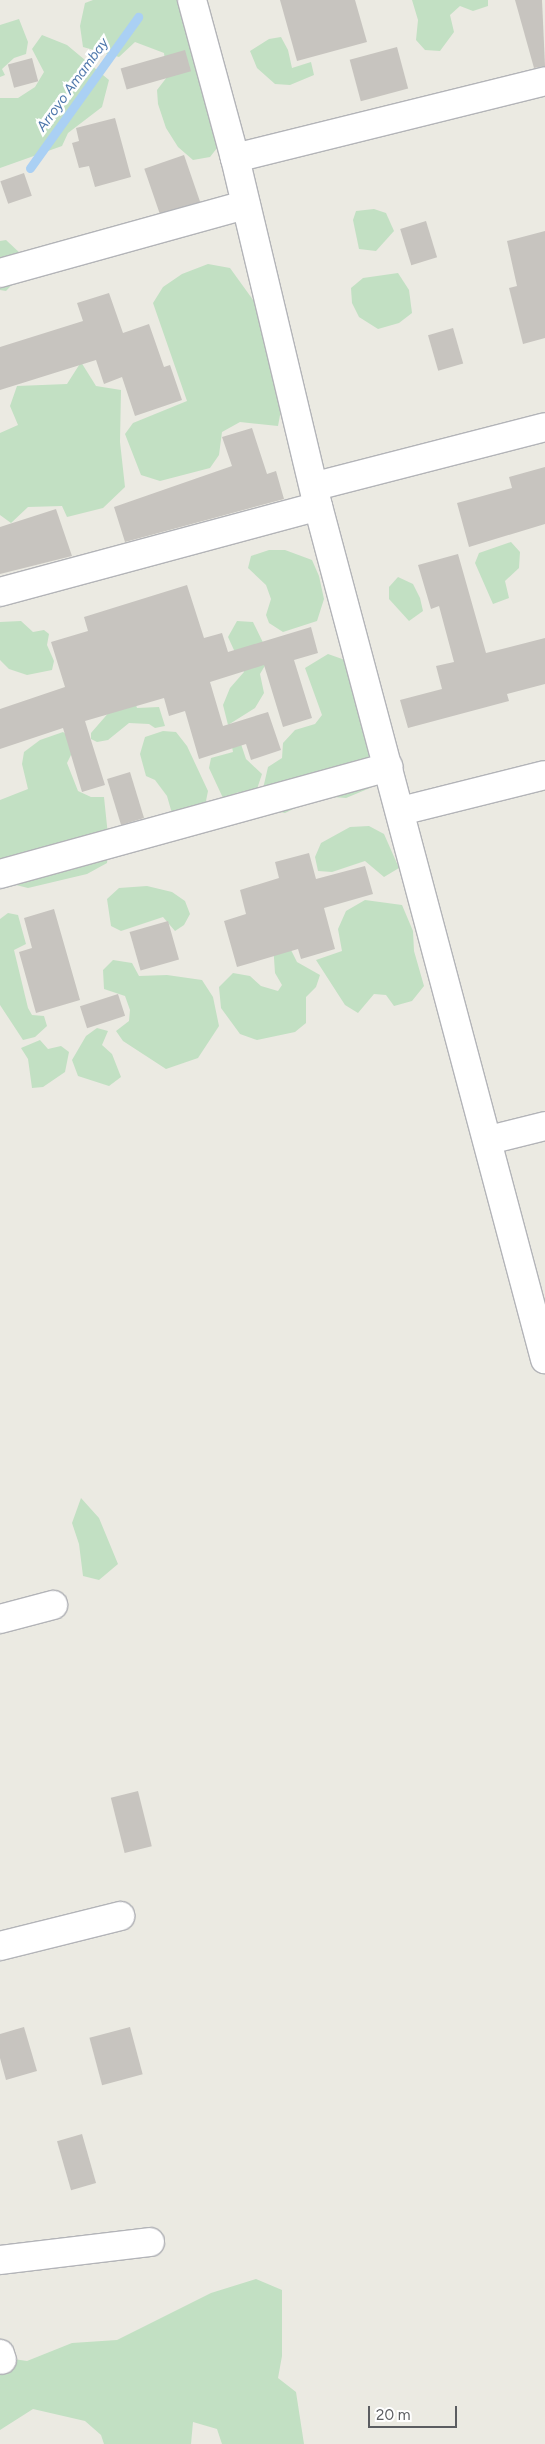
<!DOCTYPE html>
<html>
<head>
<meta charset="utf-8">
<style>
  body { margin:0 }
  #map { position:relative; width:545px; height:2444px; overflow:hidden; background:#ebeae2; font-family:Figtree,sans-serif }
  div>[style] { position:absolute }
  .green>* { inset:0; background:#c2e0c3 }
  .stream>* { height:9px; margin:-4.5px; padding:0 4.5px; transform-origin:4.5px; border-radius:4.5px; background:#aad0f4 }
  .building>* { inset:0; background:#c7c4bf; transform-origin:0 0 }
  .roads { filter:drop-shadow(1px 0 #b3b4b8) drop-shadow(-1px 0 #b3b4b8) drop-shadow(0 1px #b3b4b8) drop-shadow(0 -1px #b3b4b8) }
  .minor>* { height:28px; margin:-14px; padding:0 14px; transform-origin:14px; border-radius:14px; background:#fff }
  span { translate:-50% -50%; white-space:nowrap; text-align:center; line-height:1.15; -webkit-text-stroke:5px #fff; paint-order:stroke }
  .water-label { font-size:14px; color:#4e77ab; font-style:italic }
  .scale { position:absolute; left:368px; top:2406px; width:89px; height:22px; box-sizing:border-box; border:2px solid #5b5d61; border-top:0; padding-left:6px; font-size:15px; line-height:18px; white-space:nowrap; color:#5b5d61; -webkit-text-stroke:4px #fff; paint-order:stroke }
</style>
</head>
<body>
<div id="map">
  <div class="green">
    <i style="clip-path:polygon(93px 0,183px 0,221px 143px,210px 157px,193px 160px,178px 147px,166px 128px,158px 104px,157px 90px,167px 77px,164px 53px,135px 42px,119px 57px,83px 47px,80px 26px,85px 3px)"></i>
    <i style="clip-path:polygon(412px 0,488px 0,488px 6px,473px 11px,460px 6px,450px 15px,454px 32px,440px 51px,425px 50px,416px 40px,418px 20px)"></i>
    <i style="clip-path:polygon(19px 19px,28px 42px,26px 54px,14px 58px,2px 69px,5px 75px,0 77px,0 25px)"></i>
    <i style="clip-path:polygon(42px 35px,67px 45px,109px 80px,102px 107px,68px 133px,62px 146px,0 168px,0 98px,18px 98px,35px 87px,44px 72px,32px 49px)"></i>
    <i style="clip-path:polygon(281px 37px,288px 50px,292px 68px,311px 62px,314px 75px,290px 85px,275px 84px,257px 68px,250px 51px,269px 39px)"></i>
    <i style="clip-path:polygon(374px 209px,386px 213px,394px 231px,376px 251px,359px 249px,353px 220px,356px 211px)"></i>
    <i style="clip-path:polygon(6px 240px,21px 254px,22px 274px,6px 291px,0 290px,0 241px)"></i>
    <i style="clip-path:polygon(208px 264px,230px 268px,274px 329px,284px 394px,278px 426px,240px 422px,222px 432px,219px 455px,210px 468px,160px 481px,141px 475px,125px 434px,133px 423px,187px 401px,153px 303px,163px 287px,182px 274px)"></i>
    <i style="clip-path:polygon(398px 273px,409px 290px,412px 313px,399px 323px,378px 329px,359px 317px,352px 303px,351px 288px,363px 278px)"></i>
    <i style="clip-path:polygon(81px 362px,96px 386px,121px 390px,120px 442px,125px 487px,103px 508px,67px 517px,62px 506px,28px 507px,11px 523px,0 515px,0 433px,18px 425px,10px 406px,17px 386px,67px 384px)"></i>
    <i style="clip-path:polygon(511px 542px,520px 552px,519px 568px,505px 581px,509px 598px,493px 604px,475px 563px,479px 553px)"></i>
    <i style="clip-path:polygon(269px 550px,285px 550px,312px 560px,319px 576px,324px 599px,317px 621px,283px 632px,269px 623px,266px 615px,271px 599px,266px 585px,248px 568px,251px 556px)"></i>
    <i style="clip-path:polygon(398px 577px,413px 584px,420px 598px,423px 611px,409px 621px,389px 599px,389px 587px)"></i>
    <i style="clip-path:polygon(21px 621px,33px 632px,44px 630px,49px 634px,47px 645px,54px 661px,52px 670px,27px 675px,9px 669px,0 660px,0 622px)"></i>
    <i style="clip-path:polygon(237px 621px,253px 622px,270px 657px,260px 674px,264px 693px,255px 708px,228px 725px,223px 705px,230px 688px,244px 672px,228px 637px)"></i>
    <i style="clip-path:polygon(328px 654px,345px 660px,377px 773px,370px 788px,346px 798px,320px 796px,285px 813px,270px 810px,262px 793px,268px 767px,282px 758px,283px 743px,295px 730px,315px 724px,322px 715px,305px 668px)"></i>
    <i style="clip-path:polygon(130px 688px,137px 708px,159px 707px,165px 726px,155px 728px,149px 724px,129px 723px,108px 740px,97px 742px,91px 739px,91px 733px)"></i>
    <i style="clip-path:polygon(163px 731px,176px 732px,187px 746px,208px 791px,204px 811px,173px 817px,167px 796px,155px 780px,146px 776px,140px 754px,145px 737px)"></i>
    <i style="clip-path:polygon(63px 732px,70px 737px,75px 747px,67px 763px,78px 791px,91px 797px,104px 797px,109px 845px,107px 863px,87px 874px,28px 888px,0 881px,0 800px,28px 789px,22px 764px,24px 752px,40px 740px)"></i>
    <i style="clip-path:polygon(238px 735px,246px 759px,262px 774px,257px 789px,251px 794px,239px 792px,223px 798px,209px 768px,211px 758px,233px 752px,231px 741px)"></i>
    <i style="clip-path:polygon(369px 826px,384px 834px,399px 868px,384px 877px,365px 861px,332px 872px,318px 871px,315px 857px,321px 843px,350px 827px)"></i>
    <i style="clip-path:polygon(147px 886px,172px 892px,185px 901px,190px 914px,184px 925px,175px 931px,163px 917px,121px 931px,111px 926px,107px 899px,119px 888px)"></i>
    <i style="clip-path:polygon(365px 900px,402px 905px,413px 931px,414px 951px,424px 986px,412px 1001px,394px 1006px,386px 995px,374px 994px,358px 1013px,345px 1005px,316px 960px,342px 951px,338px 929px,346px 911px)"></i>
    <i style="clip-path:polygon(8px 913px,18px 915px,26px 944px,14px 950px,28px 1008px,32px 1015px,44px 1016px,47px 1026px,35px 1037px,23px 1040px,0 1005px,0 919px)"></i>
    <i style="clip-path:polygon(285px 938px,297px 962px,320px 975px,316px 987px,306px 997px,306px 1023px,295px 1032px,257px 1040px,240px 1034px,221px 1008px,219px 987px,233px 973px,250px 976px,261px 986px,278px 991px,282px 985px,275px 973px,273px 943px)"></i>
    <i style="clip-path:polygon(113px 960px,132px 963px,139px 976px,167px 975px,202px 980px,213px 997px,219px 1026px,198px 1058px,166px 1069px,123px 1041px,116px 1031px,129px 1021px,130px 1010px,125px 996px,104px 989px,103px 970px)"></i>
    <i style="clip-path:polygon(97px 1028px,108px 1031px,102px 1045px,112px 1054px,121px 1077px,109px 1086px,78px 1076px,72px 1060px,86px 1036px)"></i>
    <i style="clip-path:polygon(40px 1040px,48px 1049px,61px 1046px,69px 1052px,65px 1072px,43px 1087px,32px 1088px,28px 1059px,21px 1048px)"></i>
    <i style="clip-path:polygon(81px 1498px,99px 1518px,118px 1564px,99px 1580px,83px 1576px,79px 1544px,72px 1523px)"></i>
    <i style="clip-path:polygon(256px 2279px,282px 2290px,282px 2356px,278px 2378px,296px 2392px,304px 2444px,222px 2444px,217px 2429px,193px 2422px,191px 2444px,104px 2444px,101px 2435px,85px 2421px,33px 2409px,0 2430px,0 2357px,27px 2361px,72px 2343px,117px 2340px,211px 2293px)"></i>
  </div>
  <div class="stream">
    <i style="left:30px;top:168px;width:186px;rotate:-54.4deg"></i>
  </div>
  <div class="building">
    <i style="clip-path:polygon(280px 0,355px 0,367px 42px,297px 61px)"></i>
    <i style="clip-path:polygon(515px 0,542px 0,545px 66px,534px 68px)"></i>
    <i style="left:397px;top:47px;width:43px;height:49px;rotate:75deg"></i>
    <i style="left:185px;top:50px;width:22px;height:67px;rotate:74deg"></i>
    <i style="left:32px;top:58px;width:24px;height:25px;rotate:75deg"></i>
    <i style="clip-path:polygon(115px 118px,131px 177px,95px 187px,89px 166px,79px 168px,72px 143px,79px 141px,76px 128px)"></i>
    <i style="left:184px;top:155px;width:50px;height:42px;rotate:71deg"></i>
    <i style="left:24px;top:173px;width:24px;height:25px;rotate:71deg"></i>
    <i style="left:426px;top:221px;width:38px;height:27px;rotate:73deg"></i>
    <i style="clip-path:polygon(545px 231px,545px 338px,523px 344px,509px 288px,517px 286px,507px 241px)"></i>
    <i style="clip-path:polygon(109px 293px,123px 333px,149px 324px,164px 367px,170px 365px,182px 400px,135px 416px,122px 377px,104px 384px,96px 360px,0 390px,0 347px,83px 321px,77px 303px)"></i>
    <i style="left:453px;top:328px;width:37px;height:26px;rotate:74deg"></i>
    <i style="clip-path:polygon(252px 428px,267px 474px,276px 471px,284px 499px,125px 542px,114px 507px,232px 466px,222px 437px)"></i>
    <i style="clip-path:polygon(545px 467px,545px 524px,469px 547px,457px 503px,512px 488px,509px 477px)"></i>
    <i style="clip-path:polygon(56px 509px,72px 556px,0 574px,0 527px)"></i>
    <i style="clip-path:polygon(458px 554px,486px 653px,545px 638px,545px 684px,507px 694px,509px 701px,408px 728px,400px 700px,442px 689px,436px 666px,454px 662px,439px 606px,431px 609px,418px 565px)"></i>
    <i style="clip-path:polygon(187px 585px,204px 638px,222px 633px,228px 652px,311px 627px,318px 653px,294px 660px,312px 718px,283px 727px,264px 665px,210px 682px,223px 726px,268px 712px,281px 750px,251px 760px,246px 744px,199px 759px,185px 711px,169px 716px,164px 698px,85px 721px,105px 785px,82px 792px,63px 728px,0 749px,0 709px,65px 687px,51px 642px,88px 631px,84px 617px)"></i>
    <i style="left:130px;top:772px;width:48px;height:24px;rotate:73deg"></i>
    <i style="clip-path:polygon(309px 853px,316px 879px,365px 866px,373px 894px,324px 908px,335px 949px,301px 959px,298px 949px,237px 967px,224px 921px,246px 914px,240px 890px,279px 878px,275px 862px)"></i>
    <i style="clip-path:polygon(54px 909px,80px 1000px,36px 1013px,19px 952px,32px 948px,24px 918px)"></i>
    <i style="left:168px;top:921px;width:40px;height:40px;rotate:74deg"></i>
    <i style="left:118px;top:994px;width:23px;height:40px;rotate:72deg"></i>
    <i style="left:138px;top:1791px;width:57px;height:28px;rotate:76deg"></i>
    <i style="clip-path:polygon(24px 2027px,37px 2071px,6px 2080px,0 2058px,0 2034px)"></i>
    <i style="left:130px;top:2027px;width:49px;height:42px;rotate:75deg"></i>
    <i style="left:82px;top:2134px;width:51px;height:26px;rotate:74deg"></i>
  </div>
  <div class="roads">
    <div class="minor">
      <i style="left:192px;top:0;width:164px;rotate:74.8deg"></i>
      <i style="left:235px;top:158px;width:358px;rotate:76.6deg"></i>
      <i style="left:318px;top:506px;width:883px;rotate:75.1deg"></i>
      <i style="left:235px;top:158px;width:319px;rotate:-13.9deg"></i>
      <i style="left:0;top:273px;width:255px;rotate:-15.5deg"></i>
      <i style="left:316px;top:486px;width:236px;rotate:-14.4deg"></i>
      <i style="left:0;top:592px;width:329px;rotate:-15.1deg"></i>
      <i style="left:401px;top:811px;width:148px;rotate:-14deg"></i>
      <i style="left:0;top:874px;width:403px;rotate:-15.4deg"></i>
      <i style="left:489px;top:1140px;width:58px;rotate:-14deg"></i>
      <i style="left:0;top:1619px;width:55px;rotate:-14.8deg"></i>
      <i style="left:0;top:1946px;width:124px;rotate:-14deg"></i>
      <i style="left:0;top:2260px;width:151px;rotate:-6.8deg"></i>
      <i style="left:0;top:2354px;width:6px;rotate:72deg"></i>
    </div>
  </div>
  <div class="water-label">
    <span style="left:73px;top:85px;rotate:-54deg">Arroyo Amambay</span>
  </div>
  <div class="scale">20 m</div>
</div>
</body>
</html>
